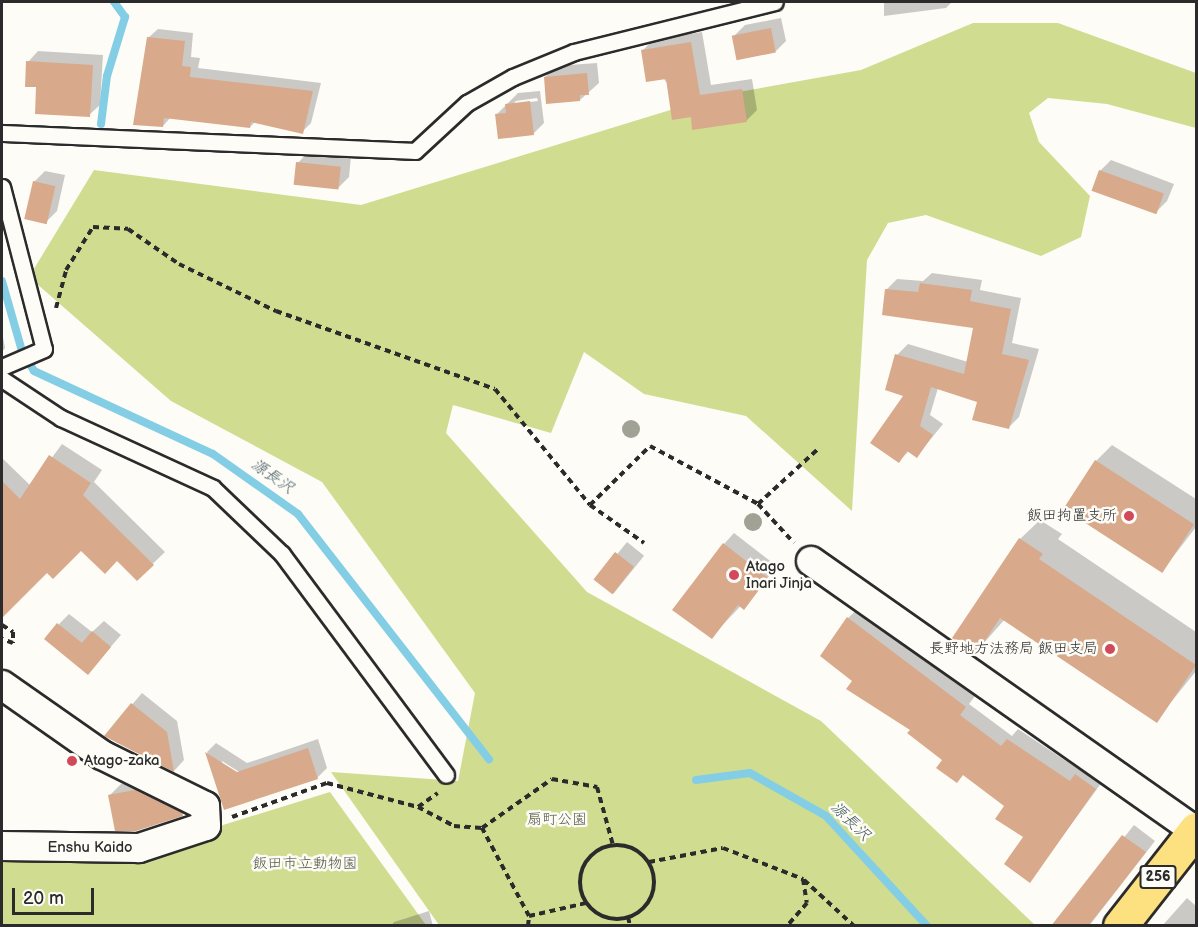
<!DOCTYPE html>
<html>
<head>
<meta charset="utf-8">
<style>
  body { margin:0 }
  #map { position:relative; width:1198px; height:927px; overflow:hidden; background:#fdfcf7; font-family:"Balsamiq Sans","Klee One",sans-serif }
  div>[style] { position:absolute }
  .green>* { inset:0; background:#d0dd91 }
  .shadow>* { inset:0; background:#0003; transform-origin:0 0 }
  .stream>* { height:8px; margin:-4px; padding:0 4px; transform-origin:4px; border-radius:4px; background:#84cee5 }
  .building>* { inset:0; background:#d8a98a; transform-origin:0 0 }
  .path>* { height:4px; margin-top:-2px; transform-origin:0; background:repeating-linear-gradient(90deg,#2b2b2b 0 6px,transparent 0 10.5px) }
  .path>.ring { margin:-2px; padding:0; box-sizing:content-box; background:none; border:4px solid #2b2b2b; border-radius:50% }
  .roads { filter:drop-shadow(2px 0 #2b2b2b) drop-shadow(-2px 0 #2b2b2b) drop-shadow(0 2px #2b2b2b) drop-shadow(0 -2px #2b2b2b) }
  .service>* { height:15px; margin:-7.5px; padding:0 7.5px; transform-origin:7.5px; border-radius:7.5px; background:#fdfcf7 }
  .minor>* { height:28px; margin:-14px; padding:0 14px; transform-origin:14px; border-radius:14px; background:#fdfcf7 }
  .trunk>* { height:33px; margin:-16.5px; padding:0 16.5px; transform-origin:16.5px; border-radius:16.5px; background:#fde080 }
  .trees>* { width:18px; height:18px; margin:-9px; border-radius:50%; background:#a0a295 }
  .dots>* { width:16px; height:16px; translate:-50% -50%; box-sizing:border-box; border:3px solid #fdfcf7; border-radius:50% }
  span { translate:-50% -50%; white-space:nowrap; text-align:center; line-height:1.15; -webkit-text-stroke:5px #fdfcf7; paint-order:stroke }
  .shield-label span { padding:2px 4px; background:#fdfcf7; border:2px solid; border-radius:4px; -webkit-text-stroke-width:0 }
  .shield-label { font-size:14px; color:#2b2b2b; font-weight:700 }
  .poi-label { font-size:15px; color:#2b2b2b }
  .right { translate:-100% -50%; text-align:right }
  .left { translate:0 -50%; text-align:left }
  .park-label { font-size:15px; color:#545844 }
  .street-label { font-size:15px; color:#2b2b2b }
  .water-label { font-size:16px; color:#465c63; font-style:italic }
  .frame { position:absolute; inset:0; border:3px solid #2b2b2b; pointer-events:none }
  .scale { position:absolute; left:12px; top:888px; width:82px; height:27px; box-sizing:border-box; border:3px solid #2b2b2b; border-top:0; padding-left:8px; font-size:18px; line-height:21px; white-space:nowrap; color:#2b2b2b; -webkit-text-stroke:4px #fdfcf7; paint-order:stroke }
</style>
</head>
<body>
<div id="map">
  <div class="green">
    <i style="clip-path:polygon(973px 23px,1058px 23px,1196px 73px,1196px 128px,1107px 104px,1048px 98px,1029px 113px,1039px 142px,1090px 196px,1081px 237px,1041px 256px,926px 215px,888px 223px,867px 260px,852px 511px,746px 416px,644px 394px,584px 352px,551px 433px,453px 405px,446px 433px,587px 592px,821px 721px,1035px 925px,439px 925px,331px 772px,458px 781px,475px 693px,322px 482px,171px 401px,29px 277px,94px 170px,361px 205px,716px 96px,861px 70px)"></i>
    <i style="clip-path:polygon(330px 792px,426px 925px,2px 925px,2px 858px,179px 849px,223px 825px)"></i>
  </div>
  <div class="shadow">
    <i style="clip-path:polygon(884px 2px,952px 2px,946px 8px,884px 16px)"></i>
    <i style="clip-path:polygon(781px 18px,786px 41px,775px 52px,734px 36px,745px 25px)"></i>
    <i style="clip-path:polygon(158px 29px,193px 33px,191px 57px,200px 58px,198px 68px,321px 83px,311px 123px,302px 132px,255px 122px,250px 127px,171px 117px,163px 126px,148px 38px)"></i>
    <i style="clip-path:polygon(702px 32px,711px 85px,752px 79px,757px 110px,746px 121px,692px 115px,642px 51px,653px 40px)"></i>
    <i style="clip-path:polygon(38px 51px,103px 55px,100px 105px,89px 115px,38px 86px,28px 62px)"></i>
    <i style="clip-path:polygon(597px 63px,599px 83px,580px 100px,545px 77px,556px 66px)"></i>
    <i style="clip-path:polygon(evenodd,540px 91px,544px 123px,533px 134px,496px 115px,518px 93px,540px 91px,537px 98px,538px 101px,513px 104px,516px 101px,537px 98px)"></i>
    <i style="clip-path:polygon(308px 152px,351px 156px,349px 177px,338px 188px,298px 163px)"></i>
    <i style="clip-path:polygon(1111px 160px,1174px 184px,1167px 201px,1156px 212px,1100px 171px)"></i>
    <i style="clip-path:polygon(45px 171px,65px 175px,57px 211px,46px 222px,34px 182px)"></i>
    <i style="clip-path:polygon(932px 273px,982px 280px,980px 290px,1021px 298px,1012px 343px,1039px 349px,1019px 417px,1008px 428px,978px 401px,938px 388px,930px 415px,943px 424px,917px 456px,909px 451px,899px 461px,905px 395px,897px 355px,908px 344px,968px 362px,975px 326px,886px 290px,897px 279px,923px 281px)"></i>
    <i style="clip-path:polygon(2px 332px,5px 348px,2px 352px)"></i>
    <i style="clip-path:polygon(62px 444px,102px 470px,94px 482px,165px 552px,137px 579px,118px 559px,81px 549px,47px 571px,10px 608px,2px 599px,2px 458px,31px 486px)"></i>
    <i style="clip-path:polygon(1112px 445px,1196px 499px,1196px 527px,1163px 570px,1096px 461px)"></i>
    <i style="clip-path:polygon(1040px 520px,1062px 534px,1058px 539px,1196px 632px,1196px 671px,1156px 721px,1005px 619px,976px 652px,1020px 539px)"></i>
    <i style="clip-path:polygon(734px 533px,778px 567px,711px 637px,724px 544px)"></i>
    <i style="left:627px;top:542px;width:22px;height:49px;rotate:39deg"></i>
    <i style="clip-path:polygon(859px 608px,975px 696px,969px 704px,1012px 736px,1018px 729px,1081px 771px,1087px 765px,1105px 778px,1030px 881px,1025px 837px,1006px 806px,854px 681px,848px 618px)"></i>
    <i style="clip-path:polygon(69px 614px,92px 632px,104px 621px,121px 635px,88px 673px,59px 624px)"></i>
    <i style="clip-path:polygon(142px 693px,177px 721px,184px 760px,174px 771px,106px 735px)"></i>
    <i style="clip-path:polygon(evenodd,318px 739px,327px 768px,317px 778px,225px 808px,207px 752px,216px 743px,247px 763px,318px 739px,222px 761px,244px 775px,242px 777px,222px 764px,222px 761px)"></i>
    <i style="clip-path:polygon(146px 780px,192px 805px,182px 815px,110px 795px,121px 784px)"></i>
    <i style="clip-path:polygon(1134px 825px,1155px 841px,1089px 926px,1056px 922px)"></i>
    <i style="clip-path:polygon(1187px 898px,1196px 906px,1196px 926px,1162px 926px)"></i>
    <i style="clip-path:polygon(429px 911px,433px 926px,391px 926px,394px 922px)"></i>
  </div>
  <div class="stream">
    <i style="left:101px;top:124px;width:48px;rotate:-82.9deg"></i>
    <i style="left:107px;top:76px;width:62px;rotate:-73deg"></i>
    <i style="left:125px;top:17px;width:19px;rotate:-126deg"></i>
    <i style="left:2px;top:281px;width:73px;rotate:74.1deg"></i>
    <i style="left:22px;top:351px;width:23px;rotate:59deg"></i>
    <i style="left:34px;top:371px;width:197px;rotate:24.9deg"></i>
    <i style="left:213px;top:454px;width:104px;rotate:35.2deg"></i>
    <i style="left:298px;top:514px;width:311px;rotate:52.1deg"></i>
    <i style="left:696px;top:780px;width:54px;rotate:-7.4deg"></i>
    <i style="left:750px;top:773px;width:87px;rotate:29.5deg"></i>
    <i style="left:826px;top:816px;width:149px;rotate:47.4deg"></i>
  </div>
  <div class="building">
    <i style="left:771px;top:28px;width:25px;height:40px;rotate:79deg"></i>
    <i style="clip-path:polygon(147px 37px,185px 41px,182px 66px,191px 67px,190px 77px,313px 91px,303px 134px,251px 122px,250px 128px,164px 118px,163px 127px,133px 125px)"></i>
    <i style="clip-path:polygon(691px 42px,700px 95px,742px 89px,747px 122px,692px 130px,691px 117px,672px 120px,666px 79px,646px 82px,641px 50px)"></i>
    <i style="clip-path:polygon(26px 61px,93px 65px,90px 117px,35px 114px,36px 87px,25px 87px)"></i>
    <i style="clip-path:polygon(587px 73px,589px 95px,580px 95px,580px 101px,546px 104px,544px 77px)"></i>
    <i style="clip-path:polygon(530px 101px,534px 135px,498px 139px,495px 114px,506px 113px,505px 104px)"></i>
    <i style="left:296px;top:162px;width:45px;height:23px;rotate:6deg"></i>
    <i style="left:1099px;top:170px;width:69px;height:22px;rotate:20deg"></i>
    <i style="left:33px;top:181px;width:23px;height:39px;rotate:13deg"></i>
    <i style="clip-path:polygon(920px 283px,972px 290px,970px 301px,1011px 309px,1002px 354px,1029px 360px,1009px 429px,972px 420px,977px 402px,931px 387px,920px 426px,933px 435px,917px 458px,907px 451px,899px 463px,870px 443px,903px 396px,885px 390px,895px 354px,964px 374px,973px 328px,882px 315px,885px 289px,918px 292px)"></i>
    <i style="clip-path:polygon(49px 455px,91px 483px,83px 495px,154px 565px,137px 581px,117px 561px,105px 574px,81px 551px,53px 579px,47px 573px,2px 618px,2px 481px,20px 499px)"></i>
    <i style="left:1095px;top:460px;width:118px;height:58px;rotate:33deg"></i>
    <i style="clip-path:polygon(1019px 538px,1043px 554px,1039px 559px,1196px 665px,1157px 723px,1000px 618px,976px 654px,952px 638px)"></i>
    <i style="clip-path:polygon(723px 543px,768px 578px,744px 610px,738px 605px,712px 639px,672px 610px)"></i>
    <i style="left:615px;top:552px;width:24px;height:35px;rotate:38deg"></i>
    <i style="clip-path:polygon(847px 617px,966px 707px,960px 715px,1001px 746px,1007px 739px,1070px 781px,1075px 774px,1096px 789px,1030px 883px,1004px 864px,1023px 837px,995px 819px,1004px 806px,963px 775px,957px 783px,936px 768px,942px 760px,907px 733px,910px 730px,846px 689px,852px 681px,820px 656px)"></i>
    <i style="clip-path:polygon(57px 623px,82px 643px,92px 631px,111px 647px,88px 675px,44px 639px)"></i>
    <i style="clip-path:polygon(131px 703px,167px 732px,174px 772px,104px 736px)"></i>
    <i style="clip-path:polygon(308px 748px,318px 779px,224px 810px,205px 752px,237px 772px)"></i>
    <i style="clip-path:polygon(135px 790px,182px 813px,183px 816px,136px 831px,115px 831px,108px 795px)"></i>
    <i style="clip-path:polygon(1122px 835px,1146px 852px,1119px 887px,1088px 926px,1051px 926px)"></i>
  </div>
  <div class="path">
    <i style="left:56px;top:308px;width:39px;rotate:-75deg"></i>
    <i style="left:66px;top:270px;width:51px;rotate:-57.9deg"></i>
    <i style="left:93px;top:227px;width:35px;rotate:3deg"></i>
    <i style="left:128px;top:229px;width:62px;rotate:34.5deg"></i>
    <i style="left:179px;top:264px;width:108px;rotate:25.9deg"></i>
    <i style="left:276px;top:311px;width:232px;rotate:19.6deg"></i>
    <i style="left:495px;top:389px;width:150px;rotate:50.7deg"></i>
    <i style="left:590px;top:505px;width:84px;rotate:-44.5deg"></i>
    <i style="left:650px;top:446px;width:123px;rotate:28.2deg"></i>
    <i style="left:758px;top:504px;width:53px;rotate:47.3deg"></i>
    <i style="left:758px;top:504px;width:81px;rotate:-42.5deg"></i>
    <i style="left:590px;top:505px;width:66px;rotate:35.1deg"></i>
    <i style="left:2px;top:625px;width:13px;rotate:32deg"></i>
    <i style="left:13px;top:632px;width:11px;rotate:90deg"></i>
    <i style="left:13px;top:643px;width:12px;rotate:-160deg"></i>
    <i style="left:418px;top:807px;width:24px;rotate:-35deg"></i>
    <i style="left:232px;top:817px;width:101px;rotate:-19.7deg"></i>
    <i style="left:327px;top:783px;width:94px;rotate:14.8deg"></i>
    <i style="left:418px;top:807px;width:41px;rotate:27.8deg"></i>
    <i style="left:454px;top:826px;width:28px;rotate:4deg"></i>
    <i class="ring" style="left:580px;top:845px;width:70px;height:70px"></i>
    <i style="left:649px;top:862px;width:75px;rotate:-10.7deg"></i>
    <i style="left:723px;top:848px;width:86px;rotate:21.2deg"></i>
    <i style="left:803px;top:879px;width:24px;rotate:81deg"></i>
    <i style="left:807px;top:903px;width:30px;rotate:131deg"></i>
    <i style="left:804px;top:880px;width:68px;rotate:42.6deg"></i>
    <i style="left:529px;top:916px;width:58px;rotate:-12.8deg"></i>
    <i style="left:628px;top:917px;width:9px;rotate:77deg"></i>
    <i style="left:528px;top:926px;width:10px;rotate:-84deg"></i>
    <i style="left:529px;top:916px;width:100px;rotate:-118.1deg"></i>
    <i style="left:482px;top:828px;width:85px;rotate:-35deg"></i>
    <i style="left:552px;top:779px;width:46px;rotate:10.1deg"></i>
    <i style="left:597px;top:787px;width:60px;rotate:74.6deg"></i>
  </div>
  <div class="roads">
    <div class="service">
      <i style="left:2px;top:133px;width:413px;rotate:2.5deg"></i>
      <i style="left:415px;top:151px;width:71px;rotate:-42.7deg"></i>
      <i style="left:467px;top:103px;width:53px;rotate:-29.5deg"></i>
      <i style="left:513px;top:77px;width:66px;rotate:-22.3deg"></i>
      <i style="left:574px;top:52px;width:207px;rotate:-14deg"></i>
      <i style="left:2px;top:187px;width:167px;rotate:75.5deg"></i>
      <i style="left:44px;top:349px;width:46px;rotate:156.8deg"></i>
      <i style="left:2px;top:379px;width:71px;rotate:33.5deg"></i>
      <i style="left:61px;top:418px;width:167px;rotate:24.7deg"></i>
      <i style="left:213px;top:488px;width:95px;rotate:43.7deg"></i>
      <i style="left:282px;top:554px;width:275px;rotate:53.4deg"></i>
    </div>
    <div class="minor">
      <i style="left:811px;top:561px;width:471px;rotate:35.1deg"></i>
      <i style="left:2px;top:685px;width:122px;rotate:35deg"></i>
      <i style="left:102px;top:755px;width:115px;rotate:26.3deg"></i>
      <i style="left:205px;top:806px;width:20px;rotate:87deg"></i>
      <i style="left:206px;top:826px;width:71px;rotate:161.8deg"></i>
      <i style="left:139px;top:848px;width:137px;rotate:-179.2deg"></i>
    </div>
    <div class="trunk">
      <i style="left:1120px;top:926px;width:123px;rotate:-51.9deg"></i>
    </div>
  </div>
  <div class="trees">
    <i style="left:631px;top:429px"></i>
    <i style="left:753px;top:522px"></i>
  </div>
  <div class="dots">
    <i style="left:1129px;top:516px;background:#d1495b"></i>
    <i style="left:734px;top:575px;background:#d1495b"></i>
    <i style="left:1110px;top:649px;background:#d1495b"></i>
    <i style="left:72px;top:761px;background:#d1495b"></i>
  </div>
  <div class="shield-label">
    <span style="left:1158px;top:877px">256</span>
  </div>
  <div class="poi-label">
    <span class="right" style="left:1117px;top:516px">飯田拘置支所</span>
    <span class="left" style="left:746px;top:575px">Atago<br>Inari Jinja</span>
    <span class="right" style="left:1098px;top:649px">長野地方法務局 飯田支局</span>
    <span class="left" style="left:84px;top:761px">Atago-zaka</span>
  </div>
  <div class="park-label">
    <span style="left:557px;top:820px">扇町公園</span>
    <span style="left:305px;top:864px">飯田市立動物園</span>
  </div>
  <div class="street-label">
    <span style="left:90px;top:848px">Enshu Kaido</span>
  </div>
  <div class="water-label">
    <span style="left:272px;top:477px;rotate:35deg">源長沢</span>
    <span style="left:850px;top:822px;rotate:44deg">源長沢</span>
  </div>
  <div class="frame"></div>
  <div class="scale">20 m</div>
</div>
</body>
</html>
